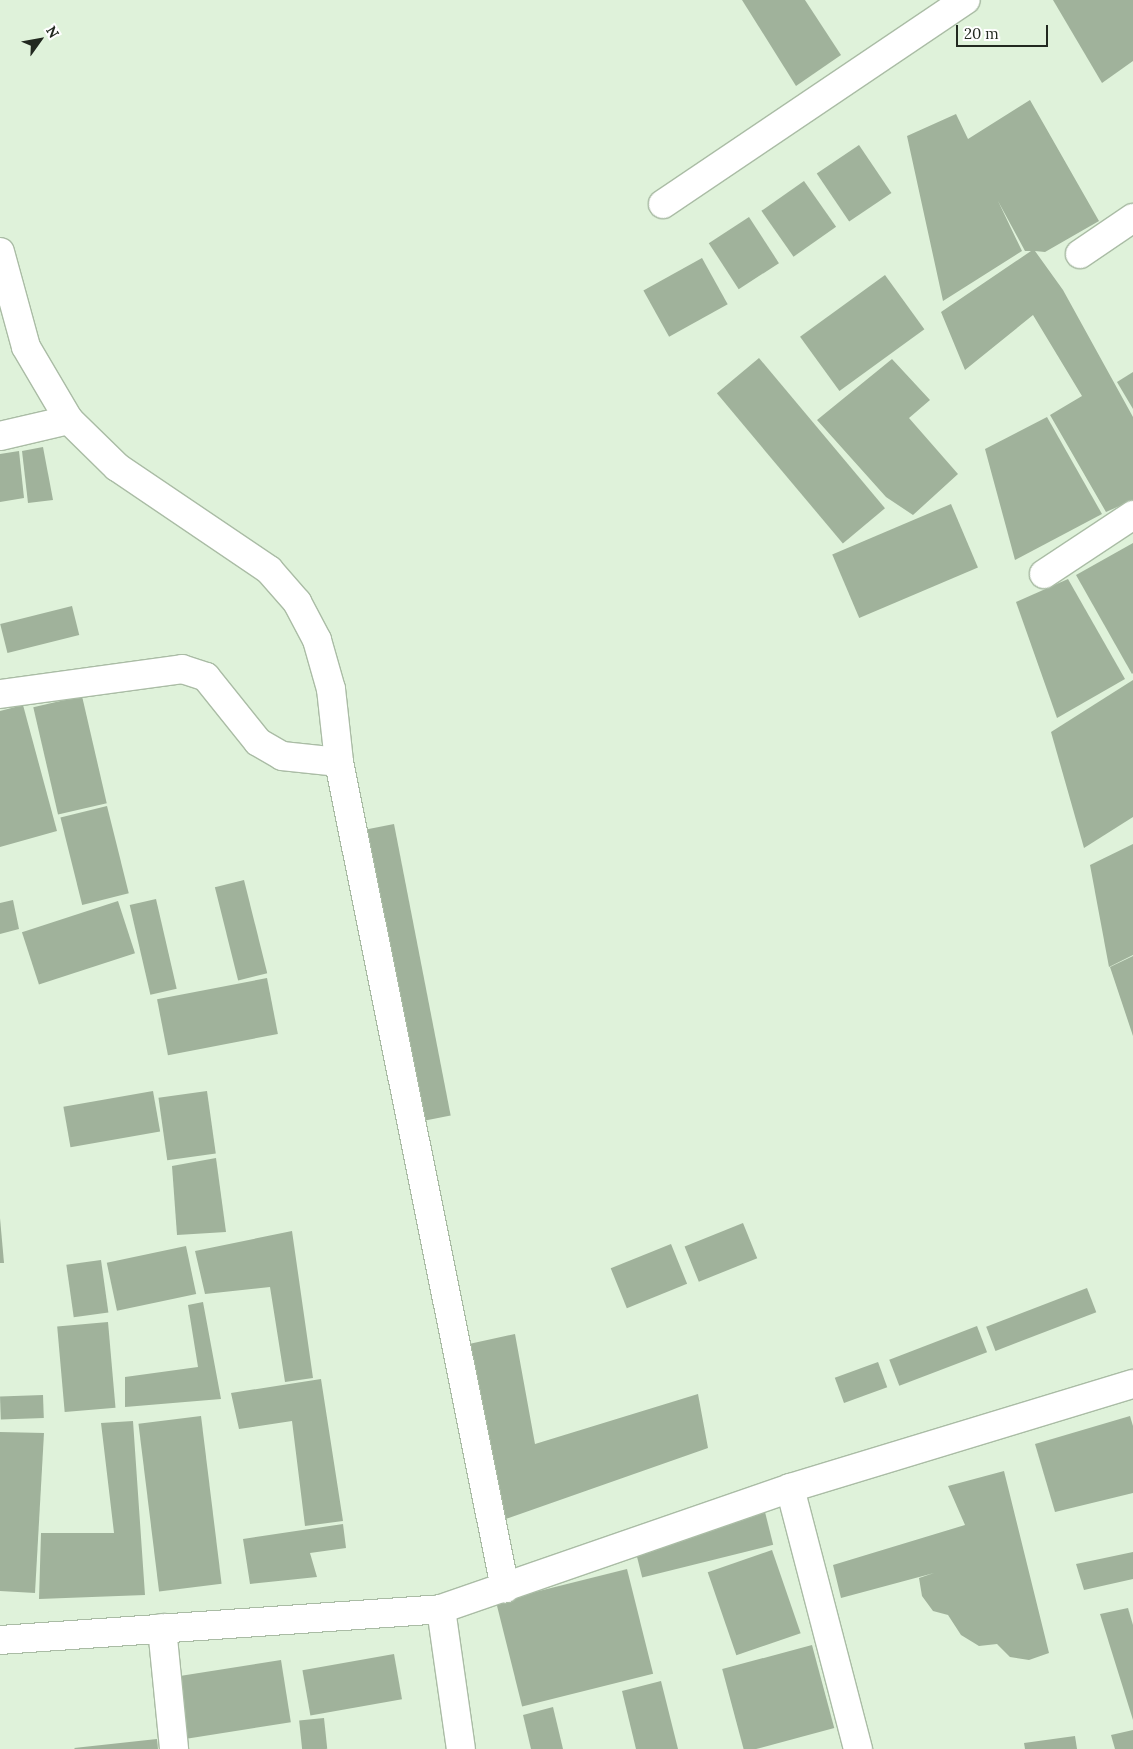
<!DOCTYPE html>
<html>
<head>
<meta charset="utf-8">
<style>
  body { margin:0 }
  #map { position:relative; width:1133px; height:1749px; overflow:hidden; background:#dff2da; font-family:Lora,serif }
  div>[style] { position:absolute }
  .building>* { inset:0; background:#a0b29b; transform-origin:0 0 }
  .roads { filter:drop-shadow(1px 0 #aabca5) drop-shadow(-1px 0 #aabca5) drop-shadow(0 1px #aabca5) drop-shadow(0 -1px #aabca5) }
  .minor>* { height:28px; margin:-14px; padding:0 14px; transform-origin:14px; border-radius:14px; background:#fff }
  span { translate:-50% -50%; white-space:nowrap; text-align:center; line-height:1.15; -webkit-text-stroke:5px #fff; paint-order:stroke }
  .north { position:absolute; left:15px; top:15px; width:50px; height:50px; -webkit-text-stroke:4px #fff; paint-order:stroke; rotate:58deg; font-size:14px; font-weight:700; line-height:20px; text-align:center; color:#222920 }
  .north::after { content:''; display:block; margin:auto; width:18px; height:22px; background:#222920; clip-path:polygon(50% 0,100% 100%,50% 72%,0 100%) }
  .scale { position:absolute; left:956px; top:25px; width:92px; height:22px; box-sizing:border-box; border:2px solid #222920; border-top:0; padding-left:6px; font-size:15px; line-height:18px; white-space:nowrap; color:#222920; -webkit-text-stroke:4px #fff; paint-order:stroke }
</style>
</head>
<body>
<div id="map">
  <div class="building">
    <i style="clip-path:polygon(742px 0,805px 0,841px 55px,796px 86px)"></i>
    <i style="clip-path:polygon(1053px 0,1133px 0,1133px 61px,1102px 83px)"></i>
    <i style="clip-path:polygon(1030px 100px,1099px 221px,1045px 252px,1035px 251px,1063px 290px,1133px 417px,1133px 500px,1106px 512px,1050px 415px,1082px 396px,1033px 315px,965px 370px,941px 312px,1031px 251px,1025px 251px,998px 201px,1022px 251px,943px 301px,907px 136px,956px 114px,968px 139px)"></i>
    <i style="left:859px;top:145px;width:58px;height:51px;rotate:56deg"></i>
    <i style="left:804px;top:181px;width:56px;height:52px;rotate:55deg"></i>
    <i style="left:749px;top:217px;width:55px;height:48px;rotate:57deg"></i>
    <i style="left:702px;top:258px;width:53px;height:67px;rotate:61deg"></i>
    <i style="left:885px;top:275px;width:67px;height:105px;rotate:54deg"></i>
    <i style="left:759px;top:358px;width:196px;height:55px;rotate:50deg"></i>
    <i style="clip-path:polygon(892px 359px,930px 400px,909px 418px,958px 474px,913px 515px,886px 497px,817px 420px)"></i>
    <i style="clip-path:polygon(1133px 372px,1133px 409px,1117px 382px)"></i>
    <i style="clip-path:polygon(1047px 417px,1102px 514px,1015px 560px,985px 449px)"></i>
    <i style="clip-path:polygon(43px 447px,53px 500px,28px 503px,22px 451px)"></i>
    <i style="clip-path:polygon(19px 451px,24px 498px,0 502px,0 454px)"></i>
    <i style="left:951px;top:504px;width:69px;height:129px;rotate:67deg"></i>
    <i style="clip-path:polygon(1133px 543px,1133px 673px,1132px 674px,1076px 575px)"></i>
    <i style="clip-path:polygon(1068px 579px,1125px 679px,1057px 718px,1016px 602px)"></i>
    <i style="left:72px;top:606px;width:30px;height:74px;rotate:76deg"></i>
    <i style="clip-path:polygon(1133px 680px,1133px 817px,1084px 848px,1051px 732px)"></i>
    <i style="left:82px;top:696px;width:110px;height:50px;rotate:77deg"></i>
    <i style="clip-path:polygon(23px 705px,57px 831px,0 847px,0 711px)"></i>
    <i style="left:107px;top:806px;width:90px;height:48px;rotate:76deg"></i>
    <i style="left:394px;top:824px;width:297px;height:31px;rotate:79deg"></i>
    <i style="clip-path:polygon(1133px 844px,1133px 955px,1109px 967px,1090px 865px)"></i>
    <i style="left:244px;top:880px;width:96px;height:30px;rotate:76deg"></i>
    <i style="left:156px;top:899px;width:92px;height:27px;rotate:77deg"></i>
    <i style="clip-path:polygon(13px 900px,19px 929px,0 934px,0 903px)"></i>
    <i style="left:118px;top:901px;width:55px;height:101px;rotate:72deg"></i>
    <i style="clip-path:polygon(1133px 956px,1133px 1036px,1110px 967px)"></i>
    <i style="left:267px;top:978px;width:57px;height:112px;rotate:79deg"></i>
    <i style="left:153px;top:1091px;width:41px;height:91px;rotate:80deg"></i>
    <i style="left:207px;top:1091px;width:63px;height:49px;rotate:82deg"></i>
    <i style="clip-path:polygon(216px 1158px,226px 1232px,177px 1235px,172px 1166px)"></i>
    <i style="clip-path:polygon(0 1218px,4px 1263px,0 1263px)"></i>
    <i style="left:743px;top:1223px;width:38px;height:63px;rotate:68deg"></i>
    <i style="clip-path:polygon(292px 1231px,313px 1378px,285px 1382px,270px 1287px,205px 1294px,195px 1251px)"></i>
    <i style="left:671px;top:1244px;width:43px;height:65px;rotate:68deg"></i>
    <i style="left:186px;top:1246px;width:49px;height:81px;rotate:78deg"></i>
    <i style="left:101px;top:1260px;width:53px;height:35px;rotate:82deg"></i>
    <i style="left:1087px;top:1288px;width:26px;height:108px;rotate:69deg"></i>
    <i style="clip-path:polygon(203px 1302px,221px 1399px,125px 1407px,125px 1377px,198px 1367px,188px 1305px)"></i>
    <i style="left:108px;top:1322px;width:86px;height:51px;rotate:85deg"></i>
    <i style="left:977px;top:1326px;width:28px;height:94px;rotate:69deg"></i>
    <i style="clip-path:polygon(515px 1334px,535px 1444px,698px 1394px,708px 1448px,497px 1522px,469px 1344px)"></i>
    <i style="left:878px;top:1362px;width:27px;height:46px;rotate:70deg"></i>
    <i style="clip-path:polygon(321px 1379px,343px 1521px,305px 1526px,292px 1421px,239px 1429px,231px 1393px)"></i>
    <i style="left:43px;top:1395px;width:23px;height:43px;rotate:88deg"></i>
    <i style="left:201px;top:1416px;width:169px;height:63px;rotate:83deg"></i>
    <i style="clip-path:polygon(1130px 1416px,1133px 1426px,1133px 1493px,1055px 1512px,1035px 1444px)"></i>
    <i style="clip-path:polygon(133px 1421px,145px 1595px,39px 1599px,41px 1533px,114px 1533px,101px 1423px)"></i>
    <i style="clip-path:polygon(0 1432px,44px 1433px,35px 1593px,0 1591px)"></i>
    <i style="clip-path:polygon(1004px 1471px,1049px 1653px,1029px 1660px,1010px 1657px,997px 1644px,979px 1646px,961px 1635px,948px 1615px,933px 1611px,922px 1596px,919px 1578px,934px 1573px,841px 1598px,833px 1565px,965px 1525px,948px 1486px)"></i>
    <i style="left:764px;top:1508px;width:38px;height:135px;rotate:76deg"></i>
    <i style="clip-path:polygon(343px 1524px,346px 1548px,310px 1553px,317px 1577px,250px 1584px,243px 1539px)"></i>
    <i style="left:772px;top:1550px;width:88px;height:68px;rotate:71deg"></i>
    <i style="clip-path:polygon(1133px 1552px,1133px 1579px,1084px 1590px,1076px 1564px)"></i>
    <i style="left:627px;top:1569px;width:108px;height:135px;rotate:76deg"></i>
    <i style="clip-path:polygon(1128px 1608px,1133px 1625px,1133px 1720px,1100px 1614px)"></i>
    <i style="left:812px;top:1645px;width:86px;height:93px;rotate:75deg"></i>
    <i style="left:394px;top:1654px;width:46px;height:93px;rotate:80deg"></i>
    <i style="left:281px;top:1660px;width:63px;height:104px;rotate:81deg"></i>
    <i style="clip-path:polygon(661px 1681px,678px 1749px,636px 1749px,622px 1691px)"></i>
    <i style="clip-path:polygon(553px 1707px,563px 1749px,531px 1749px,523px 1715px)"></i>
    <i style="left:324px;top:1718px;width:31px;height:25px;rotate:84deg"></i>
    <i style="clip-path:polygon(1133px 1730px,1133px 1749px,1115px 1749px,1111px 1735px)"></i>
    <i style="clip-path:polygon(1075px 1736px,1077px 1749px,1025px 1749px,1024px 1743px)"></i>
    <i style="clip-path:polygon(157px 1739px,158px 1749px,75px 1749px,74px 1748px)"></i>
  </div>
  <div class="roads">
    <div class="minor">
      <i style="left:663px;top:204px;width:365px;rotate:-34deg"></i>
      <i style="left:0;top:252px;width:98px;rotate:74.7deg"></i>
      <i style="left:26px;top:347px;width:85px;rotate:59.5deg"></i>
      <i style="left:69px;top:420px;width:67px;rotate:44.4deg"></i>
      <i style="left:117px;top:467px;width:184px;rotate:34.1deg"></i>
      <i style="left:269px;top:570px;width:43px;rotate:48.8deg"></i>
      <i style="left:297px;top:602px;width:43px;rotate:62.2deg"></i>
      <i style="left:317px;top:640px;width:51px;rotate:74.1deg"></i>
      <i style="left:331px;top:689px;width:73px;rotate:83.7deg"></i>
      <i style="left:339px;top:762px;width:843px;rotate:78.64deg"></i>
      <i style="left:1080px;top:254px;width:64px;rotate:-34.2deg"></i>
      <i style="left:0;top:436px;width:71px;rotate:-13.1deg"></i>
      <i style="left:1044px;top:574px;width:107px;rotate:-33.5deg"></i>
      <i style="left:0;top:694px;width:184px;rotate:-7.8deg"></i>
      <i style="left:182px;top:669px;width:25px;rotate:18deg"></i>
      <i style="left:206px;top:677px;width:83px;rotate:51.3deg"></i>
      <i style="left:258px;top:742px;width:28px;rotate:30deg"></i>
      <i style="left:282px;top:756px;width:57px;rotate:6deg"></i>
      <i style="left:790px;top:1488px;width:270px;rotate:75.4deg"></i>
      <i style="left:441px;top:1609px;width:141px;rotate:81.9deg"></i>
      <i style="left:162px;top:1628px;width:122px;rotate:84.3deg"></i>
      <i style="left:0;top:1640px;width:442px;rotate:-4deg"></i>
      <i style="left:441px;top:1609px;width:369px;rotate:-19.1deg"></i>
      <i style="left:790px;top:1488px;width:358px;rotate:-16.9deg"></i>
    </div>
  </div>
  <div class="north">N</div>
  <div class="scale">20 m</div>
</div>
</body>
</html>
